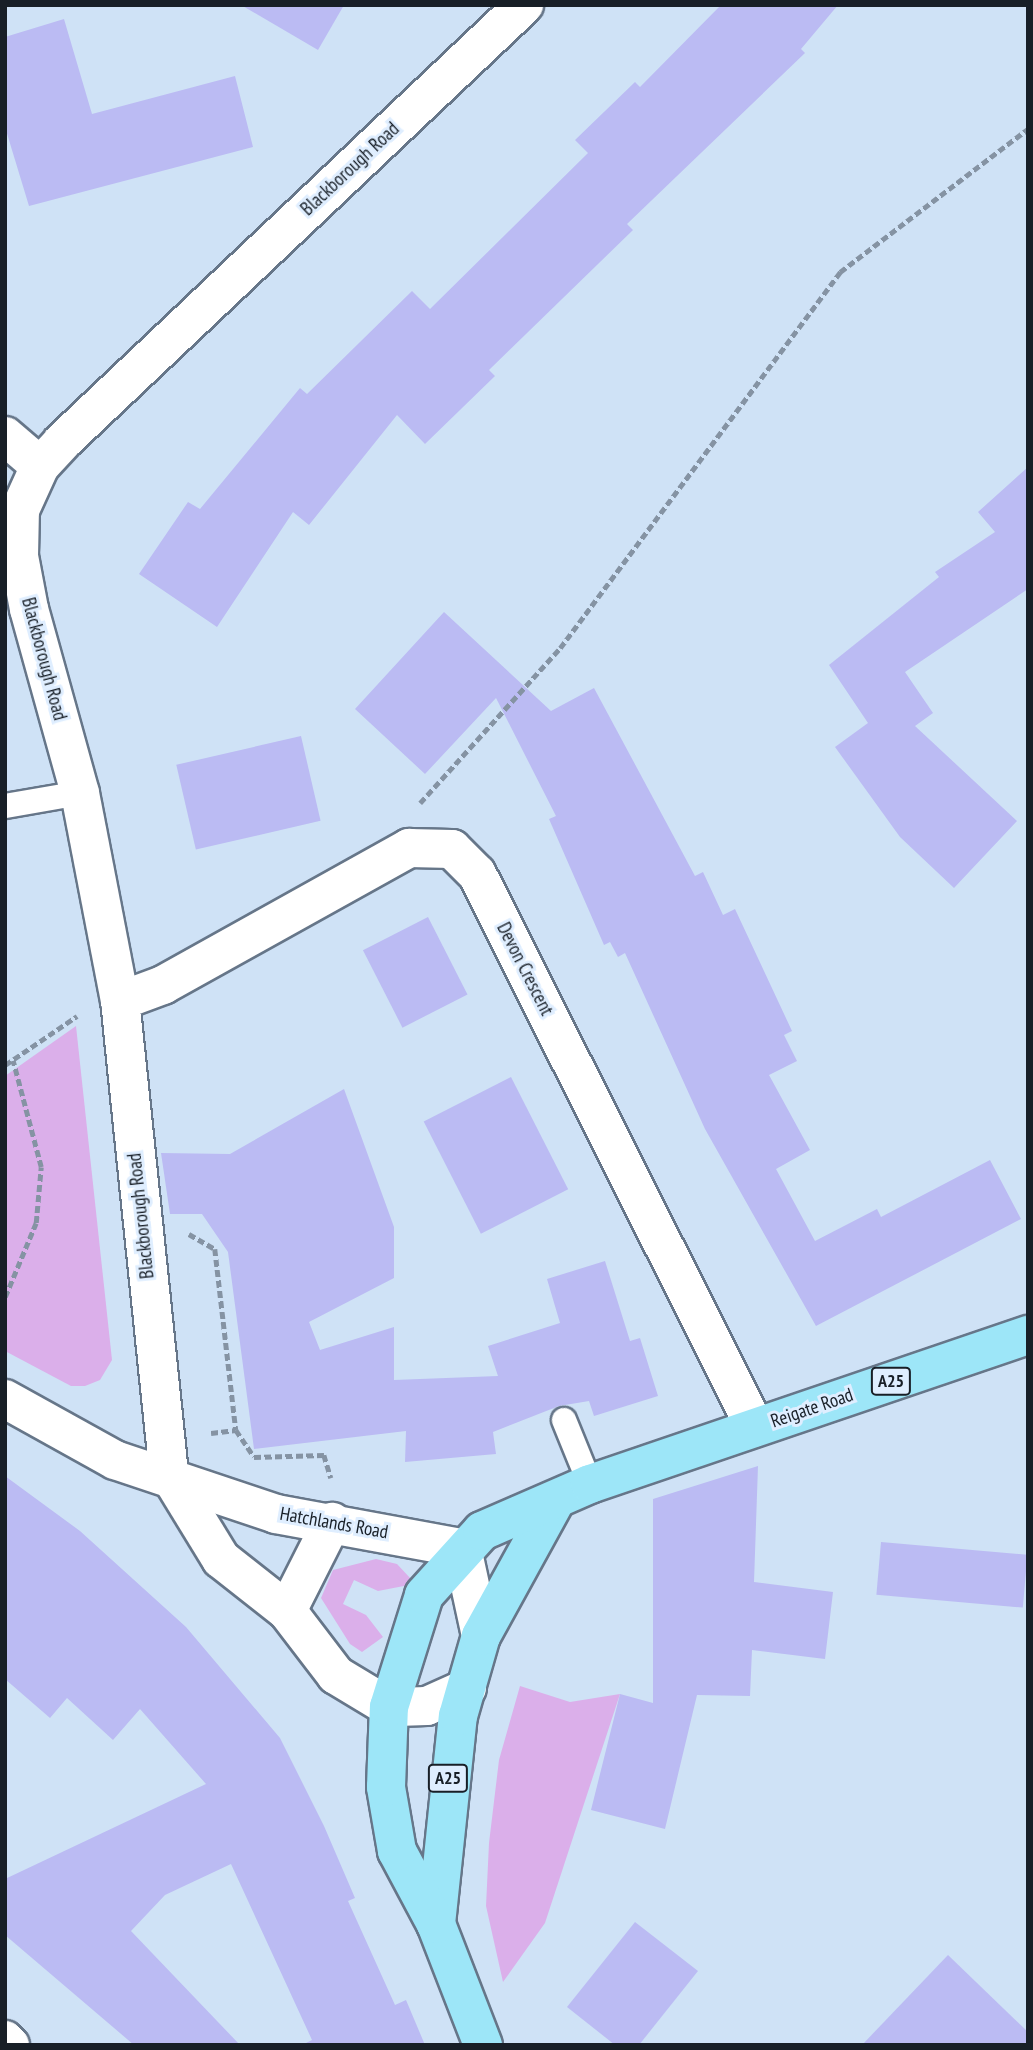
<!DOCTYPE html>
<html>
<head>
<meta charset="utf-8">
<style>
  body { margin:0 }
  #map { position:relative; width:1033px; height:2050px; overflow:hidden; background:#cfe2f6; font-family:"PT Sans Narrow",sans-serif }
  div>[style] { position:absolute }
  .green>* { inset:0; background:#dbafea }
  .building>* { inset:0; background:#bbbbf3; transform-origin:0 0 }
  .path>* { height:4.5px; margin-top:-2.25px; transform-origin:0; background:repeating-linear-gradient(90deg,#8593a3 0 7px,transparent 0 10.5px) }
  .roads { filter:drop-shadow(2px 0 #667689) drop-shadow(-2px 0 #667689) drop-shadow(0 2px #667689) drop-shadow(0 -2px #667689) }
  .lane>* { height:24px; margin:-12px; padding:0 12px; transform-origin:12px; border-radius:12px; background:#fff }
  .street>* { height:38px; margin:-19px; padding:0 19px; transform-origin:19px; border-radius:19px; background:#fff }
  .secondary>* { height:38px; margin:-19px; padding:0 19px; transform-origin:19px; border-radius:19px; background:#fff }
  .primary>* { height:38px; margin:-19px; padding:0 19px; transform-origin:19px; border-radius:19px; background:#9de6f8 }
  span { translate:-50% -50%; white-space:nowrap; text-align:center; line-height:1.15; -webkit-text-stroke:6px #dfeeff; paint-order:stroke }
  .shield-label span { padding:2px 5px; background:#dfeeff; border:2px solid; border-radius:5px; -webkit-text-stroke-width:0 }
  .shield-label { font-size:18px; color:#181f27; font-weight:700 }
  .street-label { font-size:19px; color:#181f27 }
  .frame { position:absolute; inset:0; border:7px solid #181f27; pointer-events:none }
</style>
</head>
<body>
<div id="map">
  <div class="green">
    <i style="clip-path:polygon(76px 1026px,112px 1360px,100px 1380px,85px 1386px,71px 1386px,5px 1351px,5px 1076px)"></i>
    <i style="clip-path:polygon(376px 1559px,397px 1564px,411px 1579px,409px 1585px,378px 1591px,354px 1580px,343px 1604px,366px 1615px,383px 1637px,362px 1652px,350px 1644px,321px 1598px,333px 1570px)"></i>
    <i style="clip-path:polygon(520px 1686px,570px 1702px,620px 1694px,545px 1923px,503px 1982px,486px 1906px,489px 1843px,499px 1760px)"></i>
  </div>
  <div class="building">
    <i style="clip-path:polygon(241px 5px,344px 5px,318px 50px)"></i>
    <i style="clip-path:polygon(721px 5px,838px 5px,801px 49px,805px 53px,627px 224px,633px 230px,489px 370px,495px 376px,425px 444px,397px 415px,309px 525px,293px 512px,217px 627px,139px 574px,188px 502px,200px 509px,300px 388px,307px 394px,412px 291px,430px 309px,588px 153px,575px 140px,635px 82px,640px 87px)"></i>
    <i style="clip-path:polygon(64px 19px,92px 114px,235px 76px,253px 147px,29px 206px,5px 127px,5px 37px)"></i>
    <i style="clip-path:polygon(1028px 467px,1028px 589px,905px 672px,933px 713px,915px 726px,1017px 821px,954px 888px,900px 837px,835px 747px,868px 723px,829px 665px,939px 577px,935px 572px,995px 532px,978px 512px)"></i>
    <i style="clip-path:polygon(444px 612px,551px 711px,594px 688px,695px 876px,703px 872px,723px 915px,735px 909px,792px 1031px,784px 1035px,797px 1061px,769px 1075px,810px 1150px,776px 1169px,815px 1241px,877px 1209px,881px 1217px,990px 1160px,1021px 1219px,816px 1326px,705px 1129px,625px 953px,618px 957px,610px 942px,604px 945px,549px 819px,556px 816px,496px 698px,425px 774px,355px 709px)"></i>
    <i style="left:301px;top:736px;width:87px;height:128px;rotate:77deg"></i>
    <i style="left:428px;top:917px;width:87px;height:73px;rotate:63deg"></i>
    <i style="left:511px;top:1077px;width:126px;height:98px;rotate:63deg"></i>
    <i style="clip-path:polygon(344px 1089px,394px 1227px,394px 1278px,309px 1322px,320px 1350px,394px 1327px,394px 1380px,498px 1376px,488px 1346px,560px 1323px,547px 1279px,605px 1261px,630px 1341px,640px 1338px,658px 1396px,594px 1416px,589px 1401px,559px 1406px,493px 1432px,496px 1454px,405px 1462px,406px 1431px,254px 1449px,228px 1252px,202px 1214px,170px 1214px,161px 1153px,230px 1154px)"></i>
    <i style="clip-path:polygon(758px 1466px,754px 1582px,833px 1592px,825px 1659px,752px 1650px,750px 1696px,697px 1695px,665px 1829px,591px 1810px,620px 1694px,653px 1703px,653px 1499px)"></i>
    <i style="clip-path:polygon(5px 1476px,80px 1531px,186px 1627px,280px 1738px,324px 1826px,355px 1898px,348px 1901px,395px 2005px,406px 2000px,425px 2045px,302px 2045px,312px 2040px,231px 1864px,165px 1895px,131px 1931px,240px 2045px,134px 2045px,5px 1935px,5px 1879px,206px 1784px,140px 1709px,113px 1740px,67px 1698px,50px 1718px,5px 1679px)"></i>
    <i style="left:881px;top:1542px;width:147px;height:53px;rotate:5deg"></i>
    <i style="clip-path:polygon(635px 1922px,698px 1971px,639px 2045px,615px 2045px,567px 2007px)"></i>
    <i style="clip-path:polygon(948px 1955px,1028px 2032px,1028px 2045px,862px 2045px)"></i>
  </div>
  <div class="path">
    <i style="left:420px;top:803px;width:209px;rotate:-47.9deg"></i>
    <i style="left:560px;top:648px;width:469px;rotate:-53.3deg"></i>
    <i style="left:840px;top:272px;width:236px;rotate:-37.3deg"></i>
    <i style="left:5px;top:1065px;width:87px;rotate:-34.2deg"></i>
    <i style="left:189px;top:1234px;width:30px;rotate:30deg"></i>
    <i style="left:215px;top:1249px;width:182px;rotate:83.4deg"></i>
    <i style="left:236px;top:1430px;width:32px;rotate:56deg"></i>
    <i style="left:254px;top:1457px;width:70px;rotate:-1.6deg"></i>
    <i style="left:324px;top:1455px;width:24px;rotate:73deg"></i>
    <i style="left:5px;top:1297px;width:80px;rotate:-67.3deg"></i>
    <i style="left:36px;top:1223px;width:56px;rotate:-84.9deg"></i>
    <i style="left:41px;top:1167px;width:110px;rotate:-104.8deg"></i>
    <i style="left:211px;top:1433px;width:25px;rotate:-7deg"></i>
  </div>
  <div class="roads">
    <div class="lane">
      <i style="left:5px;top:806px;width:76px;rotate:-9.8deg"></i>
      <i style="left:564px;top:1420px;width:69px;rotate:67.9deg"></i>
    </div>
    <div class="street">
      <i style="left:5px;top:436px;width:46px;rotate:40.6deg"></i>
      <i style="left:120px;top:1001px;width:46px;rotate:-20.4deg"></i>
      <i style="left:163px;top:985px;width:282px;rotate:-29.1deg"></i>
      <i style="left:409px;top:848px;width:43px;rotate:1.3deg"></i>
      <i style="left:452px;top:849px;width:35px;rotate:45deg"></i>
      <i style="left:477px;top:874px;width:619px;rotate:63.31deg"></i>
      <i style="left:5px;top:2040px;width:7px;rotate:45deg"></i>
    </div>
    <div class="secondary">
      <i style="left:5px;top:1399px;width:126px;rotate:29deg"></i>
      <i style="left:115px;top:1460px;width:170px;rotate:18.5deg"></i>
      <i style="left:276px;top:1514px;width:189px;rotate:10.4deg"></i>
      <i style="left:462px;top:1548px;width:90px;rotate:77.8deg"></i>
      <i style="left:287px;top:1611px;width:100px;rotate:-63.2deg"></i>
      <i style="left:467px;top:1688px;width:44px;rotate:155.8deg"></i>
      <i style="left:427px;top:1706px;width:38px;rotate:178deg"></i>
      <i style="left:389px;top:1707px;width:62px;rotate:-148.9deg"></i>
      <i style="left:336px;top:1675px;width:81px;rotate:-127.4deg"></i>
      <i style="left:287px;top:1611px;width:84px;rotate:-141.8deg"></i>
      <i style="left:221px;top:1559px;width:100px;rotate:-121.5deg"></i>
      <i style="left:169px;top:1474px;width:476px;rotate:-95.9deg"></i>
      <i style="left:120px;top:1001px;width:212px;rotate:-100.9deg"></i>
      <i style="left:80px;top:793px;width:191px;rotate:-105.5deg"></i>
      <i style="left:29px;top:609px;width:54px;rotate:-100.7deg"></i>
      <i style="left:19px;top:556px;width:46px;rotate:-88.8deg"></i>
      <i style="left:20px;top:510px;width:48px;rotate:-65.6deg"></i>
      <i style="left:40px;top:466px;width:33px;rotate:-47deg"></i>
      <i style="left:62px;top:442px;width:636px;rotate:-43.41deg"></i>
    </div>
    <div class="primary">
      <i style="left:436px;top:1924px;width:209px;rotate:-84deg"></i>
      <i style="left:458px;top:1716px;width:83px;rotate:-74deg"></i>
      <i style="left:481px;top:1636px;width:152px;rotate:-61.2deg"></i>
      <i style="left:483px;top:2045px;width:130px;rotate:-111.2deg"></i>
      <i style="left:436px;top:1924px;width:83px;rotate:-118.1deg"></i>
      <i style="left:397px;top:1851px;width:65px;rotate:-99.8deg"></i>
      <i style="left:386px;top:1787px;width:80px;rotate:-87.9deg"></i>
      <i style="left:389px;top:1707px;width:117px;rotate:-72.6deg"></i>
      <i style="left:424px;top:1595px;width:86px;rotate:-47.8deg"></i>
      <i style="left:482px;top:1531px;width:118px;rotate:-23.5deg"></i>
      <i style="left:590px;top:1484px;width:463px;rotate:-18.8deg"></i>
    </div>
  </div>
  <div class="shield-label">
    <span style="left:891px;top:1381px">A25</span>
    <span style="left:448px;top:1778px">A25</span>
  </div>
  <div class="street-label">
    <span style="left:350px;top:169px;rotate:-43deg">Blackborough Road</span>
    <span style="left:44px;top:659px;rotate:75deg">Blackborough Road</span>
    <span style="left:525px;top:969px;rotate:63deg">Devon Crescent</span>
    <span style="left:141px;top:1216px;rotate:-96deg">Blackborough Road</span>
    <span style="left:812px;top:1408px;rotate:-19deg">Reigate Road</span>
    <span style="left:334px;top:1523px;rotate:10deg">Hatchlands Road</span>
  </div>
  <div class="frame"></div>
</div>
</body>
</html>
